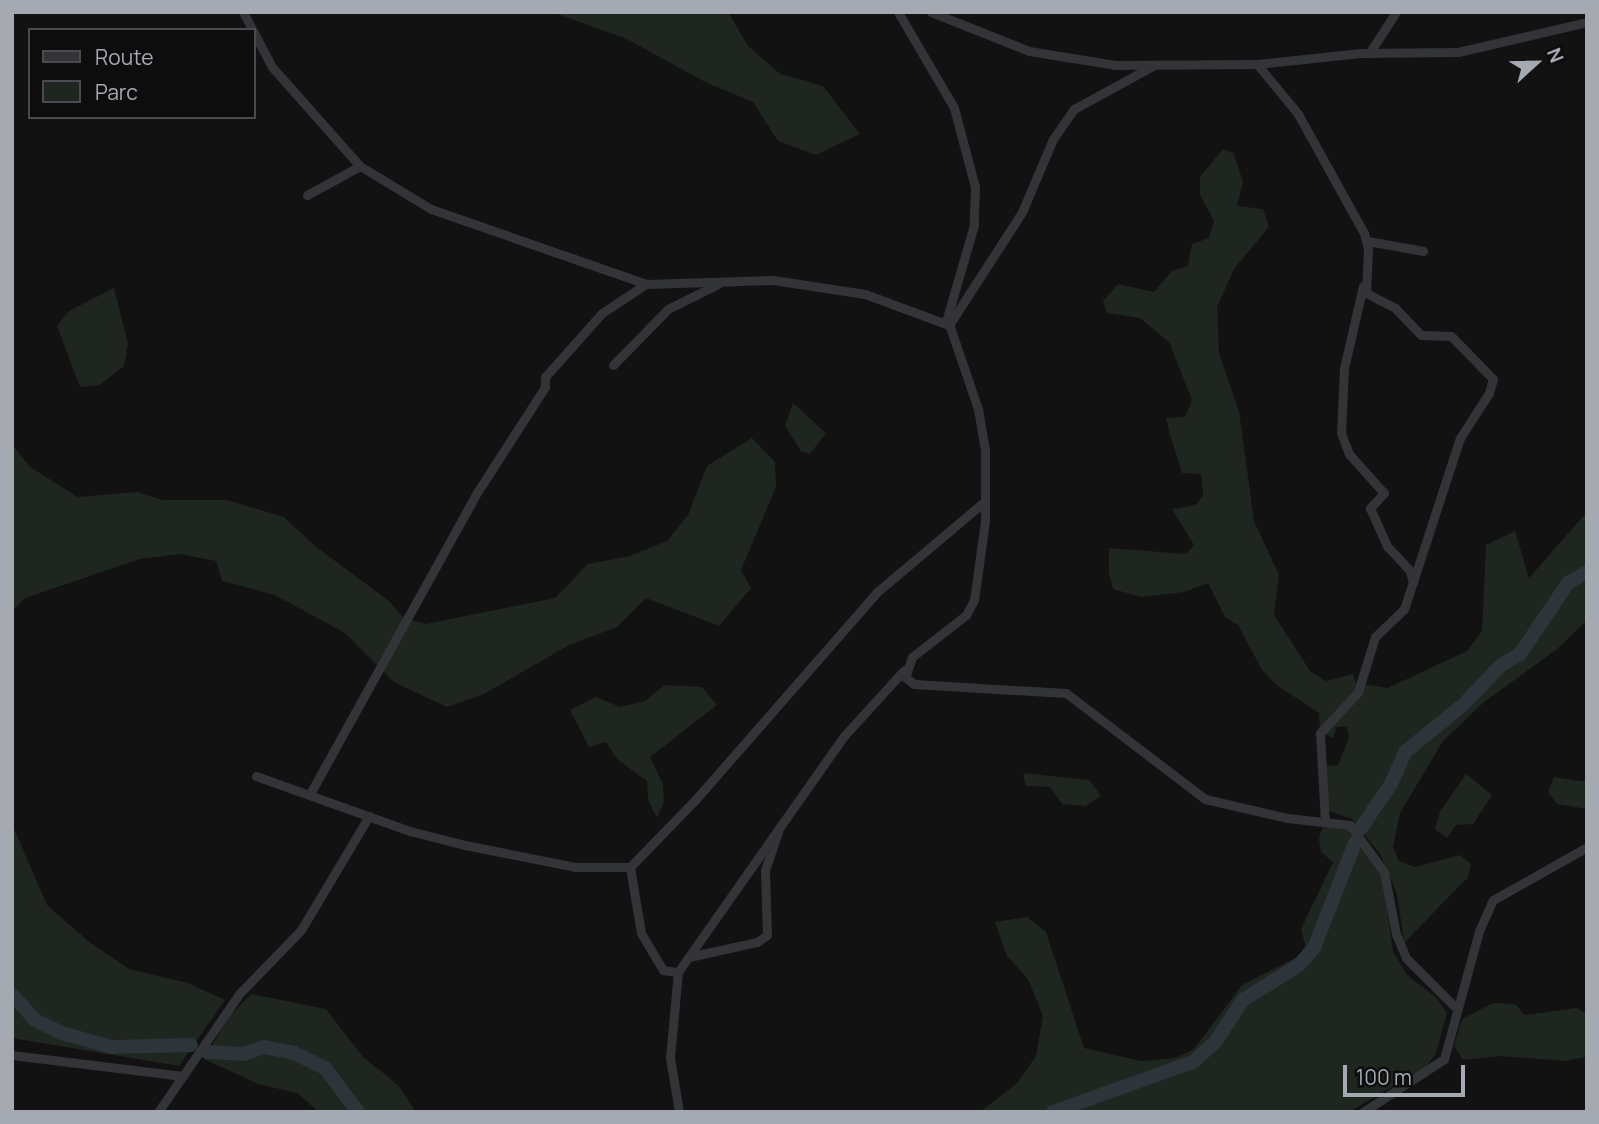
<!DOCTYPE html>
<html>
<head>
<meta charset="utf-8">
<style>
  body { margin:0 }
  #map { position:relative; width:1599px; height:1124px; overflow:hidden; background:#121213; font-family:Manrope,sans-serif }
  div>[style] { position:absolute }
  .green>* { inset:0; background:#1f251f }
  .river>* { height:14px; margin:-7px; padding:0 7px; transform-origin:7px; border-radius:7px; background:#2d343a }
  .minor>* { height:9px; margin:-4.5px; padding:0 4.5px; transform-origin:4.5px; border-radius:4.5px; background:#333438 }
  span { translate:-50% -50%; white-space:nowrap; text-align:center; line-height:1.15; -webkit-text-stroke:5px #0d0d0e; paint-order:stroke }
  .frame { position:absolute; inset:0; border:14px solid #a5a9b2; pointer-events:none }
  .legend { position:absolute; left:28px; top:28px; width:228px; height:91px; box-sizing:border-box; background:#0d0d0e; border:2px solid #4a4b50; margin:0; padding:9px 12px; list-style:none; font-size:21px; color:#a5a9b2 }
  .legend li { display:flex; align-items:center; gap:14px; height:35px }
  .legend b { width:35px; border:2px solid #4a4b50 }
  .north { position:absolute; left:1501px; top:28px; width:70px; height:70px; -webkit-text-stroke:5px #0d0d0e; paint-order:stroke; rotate:68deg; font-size:19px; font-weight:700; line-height:28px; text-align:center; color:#a5a9b2 }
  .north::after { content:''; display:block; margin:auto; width:24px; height:32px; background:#a5a9b2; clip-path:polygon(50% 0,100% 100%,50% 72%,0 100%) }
  .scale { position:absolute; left:1343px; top:1065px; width:122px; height:32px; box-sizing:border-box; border:4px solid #a5a9b2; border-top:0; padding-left:9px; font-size:21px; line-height:24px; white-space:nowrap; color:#a5a9b2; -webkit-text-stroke:5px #0d0d0e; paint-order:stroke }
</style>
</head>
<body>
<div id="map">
  <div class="green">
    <i style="clip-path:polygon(552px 12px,728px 12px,748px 46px,780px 74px,823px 86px,860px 134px,816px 155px,778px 141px,753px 102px,705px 82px,627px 39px)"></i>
    <i style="clip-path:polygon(1223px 149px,1233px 153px,1243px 181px,1237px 206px,1263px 209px,1269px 227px,1234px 269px,1217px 307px,1219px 353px,1239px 411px,1254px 521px,1279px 575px,1274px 615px,1310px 671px,1326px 681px,1353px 674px,1356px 683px,1388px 688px,1467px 651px,1482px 631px,1486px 545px,1515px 531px,1529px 578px,1587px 512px,1587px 620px,1556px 650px,1484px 702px,1443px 741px,1400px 813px,1393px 847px,1399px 861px,1415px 867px,1460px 855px,1471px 864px,1468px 877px,1404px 943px,1397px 894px,1380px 854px,1352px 819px,1326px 810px,1327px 766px,1338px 765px,1349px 737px,1347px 726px,1337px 727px,1333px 738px,1320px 731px,1319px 713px,1278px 686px,1262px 670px,1238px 625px,1225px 617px,1208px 583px,1184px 592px,1141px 597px,1113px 589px,1109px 573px,1109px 548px,1186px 554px,1194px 545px,1172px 509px,1196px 505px,1203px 495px,1201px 474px,1182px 473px,1170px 435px,1166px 418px,1185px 417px,1192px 400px,1169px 342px,1140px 318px,1107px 313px,1103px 301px,1118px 284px,1154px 292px,1172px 271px,1188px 266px,1192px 244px,1209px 238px,1214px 221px,1200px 195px,1200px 177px)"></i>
    <i style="clip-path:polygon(114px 288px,128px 344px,124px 366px,100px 385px,80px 387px,57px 326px,69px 311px)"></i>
    <i style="clip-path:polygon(793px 403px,826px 433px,810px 454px,801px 451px,785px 426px)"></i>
    <i style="clip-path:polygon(752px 438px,775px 462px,776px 487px,741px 570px,751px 588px,719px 626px,646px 598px,617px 627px,569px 645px,484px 694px,447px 707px,394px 682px,345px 633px,275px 595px,222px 581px,216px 561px,180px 554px,140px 559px,25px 598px,12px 612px,12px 444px,30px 467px,78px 497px,137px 492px,163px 500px,227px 500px,284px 517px,315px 546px,389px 601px,404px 618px,426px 624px,555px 598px,588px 564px,630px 556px,667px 541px,688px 515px,707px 466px)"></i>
    <i style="clip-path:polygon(665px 685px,702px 687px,717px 705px,650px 757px,663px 784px,664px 802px,657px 818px,648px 800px,647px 781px,617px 759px,606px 742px,589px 747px,570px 710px,596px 697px,620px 707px,645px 701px)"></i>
    <i style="clip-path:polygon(1023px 773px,1089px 780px,1101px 796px,1085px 806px,1062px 804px,1050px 787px,1026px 786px)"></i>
    <i style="clip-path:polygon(1466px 774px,1492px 795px,1473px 824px,1456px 825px,1447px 838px,1435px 829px,1440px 812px)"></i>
    <i style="clip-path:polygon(1554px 777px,1587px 782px,1587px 809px,1557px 804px,1548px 792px)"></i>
    <i style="clip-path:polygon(12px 824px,47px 905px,88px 941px,129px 969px,188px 983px,225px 1000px,179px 1066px,12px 1038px)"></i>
    <i style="clip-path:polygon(1330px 825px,1348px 827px,1383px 878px,1393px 952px,1408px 976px,1436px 997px,1447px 1013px,1436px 1053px,1426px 1067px,1349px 1112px,980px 1112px,1017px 1083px,1036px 1056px,1043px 1016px,1028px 979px,1007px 956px,995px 922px,1027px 917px,1046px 932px,1084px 1048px,1141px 1061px,1175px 1058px,1194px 1049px,1242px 985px,1307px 952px,1301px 929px,1333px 862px,1321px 852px,1319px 839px,1322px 828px)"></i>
    <i style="clip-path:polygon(251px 994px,326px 1009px,362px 1056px,398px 1085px,416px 1112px,319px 1112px,297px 1093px,258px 1084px,204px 1059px,229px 1017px)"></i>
    <i style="clip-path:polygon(1493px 1003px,1515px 1004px,1525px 1015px,1577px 1008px,1587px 1014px,1587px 1057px,1565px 1061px,1501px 1056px,1463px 1060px,1454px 1046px,1462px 1019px)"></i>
  </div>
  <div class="river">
    <i style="left:1361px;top:828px;width:53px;rotate:-55.7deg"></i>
    <i style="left:1391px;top:784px;width:35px;rotate:-66deg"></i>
    <i style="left:1405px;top:752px;width:76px;rotate:-39.1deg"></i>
    <i style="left:1464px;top:704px;width:54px;rotate:-46.5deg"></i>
    <i style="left:1501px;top:665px;width:22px;rotate:-30deg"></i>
    <i style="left:1520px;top:654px;width:86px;rotate:-55.9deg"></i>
    <i style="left:1568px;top:583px;width:22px;rotate:-30deg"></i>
    <i style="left:12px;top:995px;width:34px;rotate:47deg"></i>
    <i style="left:35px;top:1020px;width:30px;rotate:26deg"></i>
    <i style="left:62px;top:1033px;width:51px;rotate:15.9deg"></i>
    <i style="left:111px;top:1047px;width:80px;rotate:-1.4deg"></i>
    <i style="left:207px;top:1052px;width:36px;rotate:3deg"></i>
    <i style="left:243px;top:1054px;width:22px;rotate:-18deg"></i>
    <i style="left:264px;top:1047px;width:31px;rotate:11deg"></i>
    <i style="left:294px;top:1053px;width:34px;rotate:26deg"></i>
    <i style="left:325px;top:1068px;width:55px;rotate:53.1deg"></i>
    <i style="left:1053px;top:1112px;width:149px;rotate:-19.7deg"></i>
    <i style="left:1193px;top:1062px;width:31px;rotate:-42deg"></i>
    <i style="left:1216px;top:1041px;width:49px;rotate:-56.6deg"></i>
    <i style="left:1243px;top:1000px;width:66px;rotate:-32deg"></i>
    <i style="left:1299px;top:965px;width:23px;rotate:-49deg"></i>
    <i style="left:1314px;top:948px;width:113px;rotate:-68.7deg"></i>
  </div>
  <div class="minor">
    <i style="left:243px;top:12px;width:62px;rotate:62.2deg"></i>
    <i style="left:272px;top:67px;width:132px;rotate:48.4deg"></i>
    <i style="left:360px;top:166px;width:83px;rotate:31.2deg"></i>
    <i style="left:431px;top:209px;width:228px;rotate:19.2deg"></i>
    <i style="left:646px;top:284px;width:127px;rotate:-1.8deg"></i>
    <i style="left:773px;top:280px;width:93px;rotate:8.7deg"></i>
    <i style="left:865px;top:294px;width:90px;rotate:20.3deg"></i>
    <i style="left:949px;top:325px;width:135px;rotate:-57.1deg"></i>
    <i style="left:1022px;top:212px;width:79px;rotate:-67deg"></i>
    <i style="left:1053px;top:139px;width:37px;rotate:-55deg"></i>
    <i style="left:1074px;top:109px;width:90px;rotate:-28.6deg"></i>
    <i style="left:898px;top:12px;width:111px;rotate:59.7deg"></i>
    <i style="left:954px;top:108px;width:82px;rotate:75.1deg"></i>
    <i style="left:975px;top:187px;width:38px;rotate:92deg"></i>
    <i style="left:974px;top:225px;width:97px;rotate:106.2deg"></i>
    <i style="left:947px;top:318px;width:96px;rotate:71.2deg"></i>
    <i style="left:978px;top:409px;width:42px;rotate:80.3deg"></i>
    <i style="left:985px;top:450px;width:71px;rotate:90deg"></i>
    <i style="left:985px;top:521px;width:80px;rotate:97.9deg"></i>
    <i style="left:974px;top:600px;width:17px;rotate:118deg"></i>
    <i style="left:966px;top:615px;width:68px;rotate:142.1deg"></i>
    <i style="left:912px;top:657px;width:21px;rotate:109deg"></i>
    <i style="left:905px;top:677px;width:11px;rotate:38deg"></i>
    <i style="left:914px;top:684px;width:152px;rotate:3.4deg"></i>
    <i style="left:1066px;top:693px;width:175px;rotate:37.3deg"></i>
    <i style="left:1205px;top:799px;width:84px;rotate:13deg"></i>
    <i style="left:1287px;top:818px;width:63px;rotate:6.3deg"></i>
    <i style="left:1350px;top:825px;width:58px;rotate:54.1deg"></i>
    <i style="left:1384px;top:872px;width:63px;rotate:79deg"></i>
    <i style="left:1396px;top:934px;width:26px;rotate:67deg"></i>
    <i style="left:1406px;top:958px;width:72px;rotate:45deg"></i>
    <i style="left:931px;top:12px;width:105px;rotate:21.7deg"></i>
    <i style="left:1029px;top:51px;width:87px;rotate:9.2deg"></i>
    <i style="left:1115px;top:65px;width:142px;rotate:-0.4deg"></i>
    <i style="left:1257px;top:64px;width:104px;rotate:-6.1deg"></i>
    <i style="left:1360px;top:53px;width:98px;rotate:-0.6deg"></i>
    <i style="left:1458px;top:52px;width:132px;rotate:-13.1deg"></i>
    <i style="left:1370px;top:52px;width:48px;rotate:-57deg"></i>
    <i style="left:1257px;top:64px;width:65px;rotate:50.6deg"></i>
    <i style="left:1298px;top:114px;width:136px;rotate:61deg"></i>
    <i style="left:1364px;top:233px;width:16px;rotate:76deg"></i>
    <i style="left:1368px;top:249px;width:44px;rotate:92.6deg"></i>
    <i style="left:1366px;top:293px;width:33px;rotate:27deg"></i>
    <i style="left:1395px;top:308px;width:37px;rotate:46deg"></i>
    <i style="left:1421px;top:335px;width:30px;rotate:2deg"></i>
    <i style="left:1451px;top:336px;width:60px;rotate:45.7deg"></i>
    <i style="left:1493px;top:379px;width:15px;rotate:106deg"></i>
    <i style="left:1489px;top:393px;width:54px;rotate:122.8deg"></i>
    <i style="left:1460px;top:438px;width:180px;rotate:108.1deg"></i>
    <i style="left:1404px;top:609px;width:40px;rotate:136deg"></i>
    <i style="left:1375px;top:637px;width:58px;rotate:107.2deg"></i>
    <i style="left:1358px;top:692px;width:56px;rotate:132.8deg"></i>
    <i style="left:1320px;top:733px;width:89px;rotate:86.8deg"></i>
    <i style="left:307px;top:195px;width:60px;rotate:-28.7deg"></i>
    <i style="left:1368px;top:241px;width:56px;rotate:10.3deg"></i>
    <i style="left:1363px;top:286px;width:84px;rotate:103deg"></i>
    <i style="left:1344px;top:368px;width:65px;rotate:92.6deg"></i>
    <i style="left:1341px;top:433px;width:22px;rotate:69deg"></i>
    <i style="left:1349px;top:454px;width:52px;rotate:48.1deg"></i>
    <i style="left:1384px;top:493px;width:21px;rotate:133deg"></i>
    <i style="left:1370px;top:508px;width:42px;rotate:65.9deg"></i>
    <i style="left:1387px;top:546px;width:34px;rotate:47deg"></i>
    <i style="left:1410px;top:571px;width:12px;rotate:76deg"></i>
    <i style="left:613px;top:365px;width:78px;rotate:-45.5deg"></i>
    <i style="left:668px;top:309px;width:56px;rotate:-26.6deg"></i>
    <i style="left:256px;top:776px;width:164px;rotate:19.7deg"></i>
    <i style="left:410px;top:831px;width:57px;rotate:14.3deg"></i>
    <i style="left:465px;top:845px;width:112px;rotate:11.3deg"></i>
    <i style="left:575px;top:867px;width:55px"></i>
    <i style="left:630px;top:867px;width:95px;rotate:-45.9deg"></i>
    <i style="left:696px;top:799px;width:275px;rotate:-48.8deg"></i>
    <i style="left:877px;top:592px;width:141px;rotate:-40.1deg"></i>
    <i style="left:311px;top:792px;width:344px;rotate:-61deg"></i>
    <i style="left:478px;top:491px;width:124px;rotate:-57.2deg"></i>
    <i style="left:545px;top:387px;width:10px;rotate:-90deg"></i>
    <i style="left:545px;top:377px;width:86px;rotate:-48.3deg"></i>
    <i style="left:602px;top:313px;width:53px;rotate:-33.4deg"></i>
    <i style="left:630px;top:867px;width:67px;rotate:80.5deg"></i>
    <i style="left:641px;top:933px;width:43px;rotate:59.3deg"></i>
    <i style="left:663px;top:970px;width:15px;rotate:8deg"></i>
    <i style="left:689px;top:957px;width:70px;rotate:-12.4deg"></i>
    <i style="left:757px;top:942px;width:12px;rotate:-35deg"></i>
    <i style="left:767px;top:935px;width:65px;rotate:-91.8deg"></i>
    <i style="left:765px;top:870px;width:43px;rotate:-71.1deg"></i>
    <i style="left:12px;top:1055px;width:172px;rotate:7deg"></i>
    <i style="left:158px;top:1112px;width:143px;rotate:-55.5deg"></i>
    <i style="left:239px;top:994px;width:89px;rotate:-45.9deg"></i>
    <i style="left:301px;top:930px;width:133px;rotate:-59.2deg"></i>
    <i style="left:679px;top:1112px;width:55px;rotate:-99.5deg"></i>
    <i style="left:670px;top:1058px;width:86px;rotate:-84.7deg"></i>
    <i style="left:678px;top:972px;width:289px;rotate:-54.9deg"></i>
    <i style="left:844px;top:736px;width:89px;rotate:-47.7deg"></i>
    <i style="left:1363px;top:1112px;width:97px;rotate:-33.2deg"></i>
    <i style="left:1444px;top:1059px;width:133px;rotate:-74.7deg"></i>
    <i style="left:1479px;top:931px;width:34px;rotate:-66deg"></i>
    <i style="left:1493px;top:900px;width:108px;rotate:-29.4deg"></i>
  </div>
  <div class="frame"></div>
  <ul class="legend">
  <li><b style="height:9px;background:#333438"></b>Route</li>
  <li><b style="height:19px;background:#1f251f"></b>Parc</li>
  </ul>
  <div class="north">N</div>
  <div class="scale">100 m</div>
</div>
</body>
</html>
